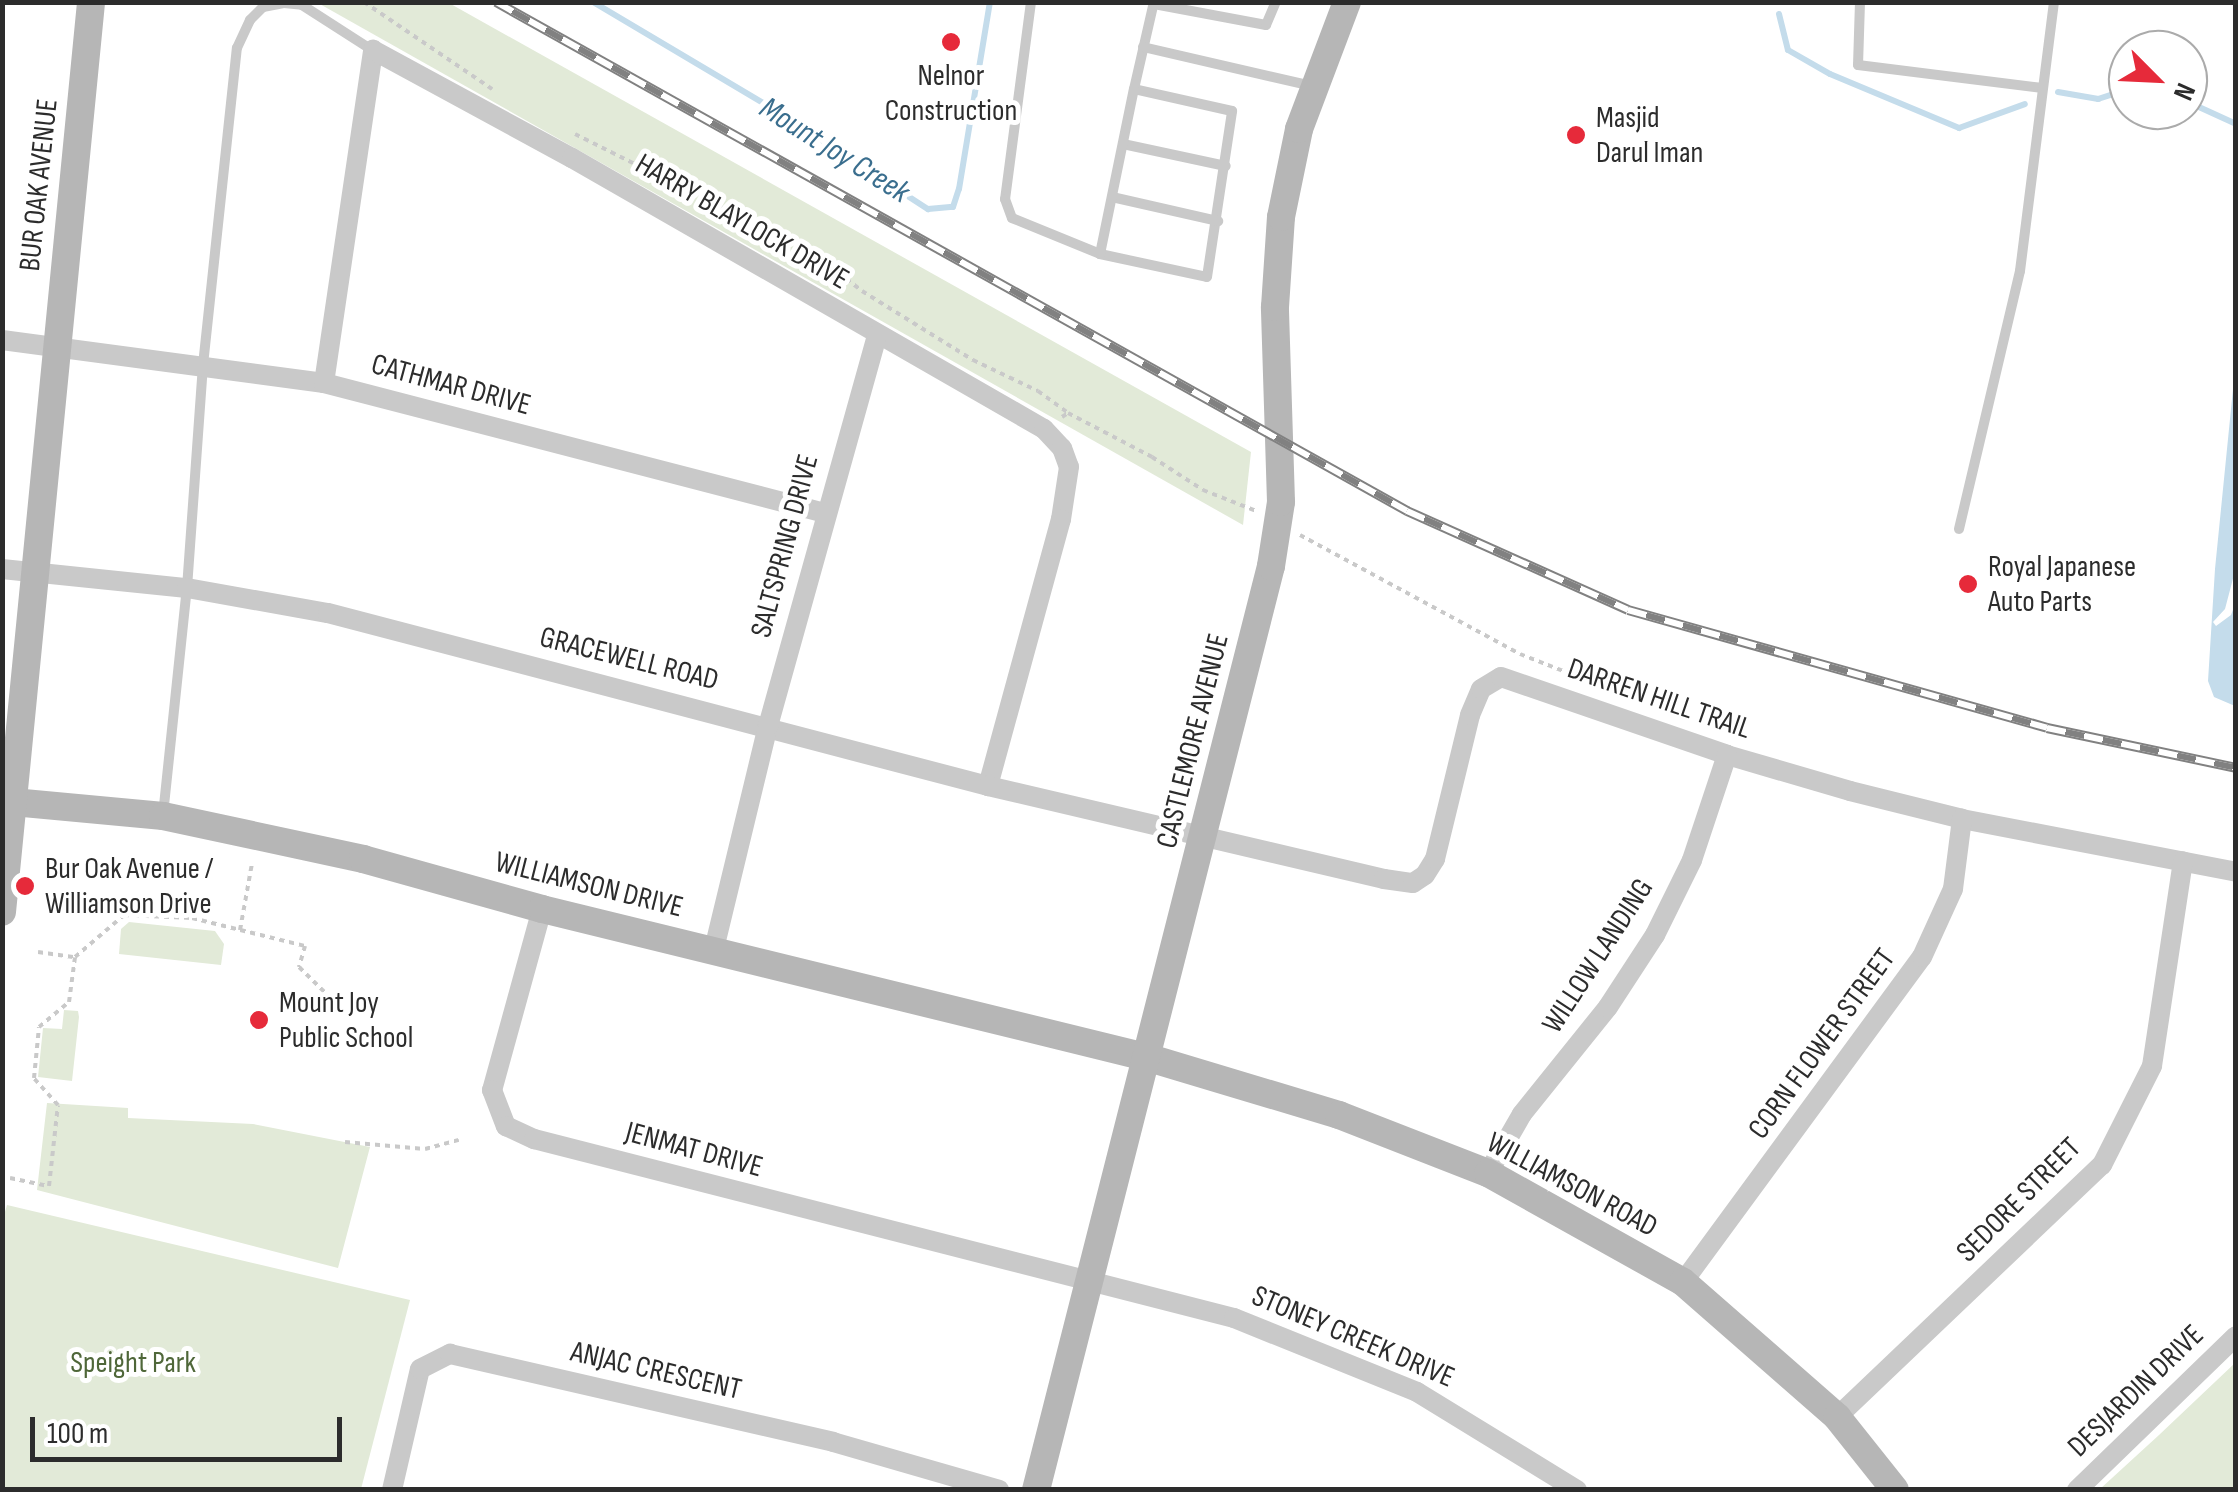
<!DOCTYPE html>
<html>
<head>
<meta charset="utf-8">
<style>
  body { margin:0 }
  #map { position:relative; width:2238px; height:1492px; overflow:hidden; background:#fff; font-family:"Sofia Sans Condensed",sans-serif }
  div>[style] { position:absolute }
  .green>* { inset:0; background:#e2ead8 }
  .water>* { inset:0; background:#c4dceb }
  .stream>* { height:6px; margin:-3px; padding:0 3px; transform-origin:3px; border-radius:3px; background:#c4dceb }
  .path>* { height:4px; margin-top:-2px; transform-origin:0; background:repeating-linear-gradient(90deg,#c9c9c9 0 5px,transparent 0 10px) }
  .lane>* { height:10px; margin:-5px; padding:0 5px; transform-origin:5px; border-radius:5px; background:#c9c9c9 }
  .street>* { height:20px; margin:-10px; padding:0 10px; transform-origin:10px; border-radius:10px; background:#c9c9c9 }
  .secondary>* { height:28px; margin:-14px; padding:0 14px; transform-origin:14px; border-radius:14px; background:#b6b6b6 }
  .rail>* { height:10px; margin-top:-5px; transform-origin:0; background:repeating-linear-gradient(90deg,#fff 0 19px,#818181 0 38px); box-sizing:border-box; border-block:2px solid #818181 }
  .dots>* { width:28px; height:28px; translate:-50% -50%; box-sizing:border-box; border:5px solid #fff; border-radius:50% }
  span { translate:-50% -50%; white-space:nowrap; text-align:center; line-height:1.15; -webkit-text-stroke:10px #fff; paint-order:stroke }
  .poi-label { font-size:30px; color:#2c2c2c }
  .left { translate:0 -50%; text-align:left }
  .street-label { font-size:30px; color:#2c2c2c }
  .park-label { font-size:30px; color:#4f6739 }
  .water-label { font-size:32px; color:#3a6e8e; font-style:italic }
  .frame { position:absolute; inset:0; border:5px solid #2c2c2c; pointer-events:none }
  .north { position:absolute; left:2108px; top:30px; width:100px; height:100px; box-sizing:border-box; background:#fff; border:2px solid #ababab; border-radius:50%; rotate:114deg; font-size:28px; font-weight:700; line-height:40px; text-align:center; color:#2c2c2c }
  .north::after { content:''; display:block; margin:auto; width:35px; height:45px; background:#e62a3a; clip-path:polygon(50% 0,100% 100%,50% 72%,0 100%) }
  .scale { position:absolute; left:30px; top:1417px; width:312px; height:45px; box-sizing:border-box; border:5px solid #2c2c2c; border-top:0; padding-left:12px; font-size:30px; line-height:35px; white-space:nowrap; color:#2c2c2c; -webkit-text-stroke:8px #fff; paint-order:stroke }
</style>
</head>
<body>
<div id="map">
  <div class="green">
    <i style="clip-path:polygon(318px 3px,449px 3px,1251px 452px,1243px 525px)"></i>
    <i style="clip-path:polygon(129px 922px,215px 931px,224px 944px,221px 965px,119px 954px,121px 929px)"></i>
    <i style="clip-path:polygon(64px 1010px,78px 1011px,79px 1017px,72px 1081px,38px 1077px,43px 1028px,62px 1029px)"></i>
    <i style="clip-path:polygon(47px 1103px,128px 1108px,128px 1118px,253px 1124px,370px 1147px,338px 1268px,37px 1190px)"></i>
    <i style="clip-path:polygon(7px 1205px,410px 1300px,361px 1489px,3px 1489px,2px 1222px)"></i>
    <i style="clip-path:polygon(2235px 1363px,2235px 1489px,2100px 1489px,2159px 1435px)"></i>
  </div>
  <div class="water">
    <i style="clip-path:polygon(2235px 369px,2235px 571px,2225px 609px,2213px 622px,2216px 626px,2231px 615px,2235px 604px,2235px 706px,2214px 697px,2208px 681px,2215px 569px)"></i>
  </div>
  <div class="stream">
    <i style="left:593px;top:2px;width:221px;rotate:30.7deg"></i>
    <i style="left:783px;top:115px;width:173px;rotate:33deg"></i>
    <i style="left:928px;top:209px;width:25px;rotate:-5deg"></i>
    <i style="left:953px;top:207px;width:19px;rotate:-72deg"></i>
    <i style="left:959px;top:189px;width:190px;rotate:-80.6deg"></i>
    <i style="left:1779px;top:14px;width:37px;rotate:76deg"></i>
    <i style="left:1788px;top:50px;width:48px;rotate:29.7deg"></i>
    <i style="left:1830px;top:74px;width:140px;rotate:22.7deg"></i>
    <i style="left:1959px;top:128px;width:70px;rotate:-20deg"></i>
    <i style="left:2058px;top:92px;width:41px;rotate:9.9deg"></i>
    <i style="left:2098px;top:99px;width:32px;rotate:-18deg"></i>
    <i style="left:2188px;top:102px;width:53px;rotate:24.6deg"></i>
  </div>
  <div class="path">
    <i style="left:364px;top:2px;width:155px;rotate:34.2deg"></i>
    <i style="left:575px;top:134px;width:268px;rotate:26.6deg"></i>
    <i style="left:815px;top:254px;width:60px;rotate:38.2deg"></i>
    <i style="left:862px;top:291px;width:131px;rotate:31.9deg"></i>
    <i style="left:973px;top:360px;width:72px;rotate:25.5deg"></i>
    <i style="left:1038px;top:391px;width:37px;rotate:36deg"></i>
    <i style="left:1062px;top:417px;width:7px;rotate:-34deg"></i>
    <i style="left:1068px;top:413px;width:95px;rotate:27.6deg"></i>
    <i style="left:1152px;top:457px;width:61px;rotate:32.9deg"></i>
    <i style="left:1203px;top:490px;width:57px;rotate:21.6deg"></i>
    <i style="left:1300px;top:535px;width:250px;rotate:28.4deg"></i>
    <i style="left:1520px;top:654px;width:140px;rotate:21.4deg"></i>
    <i style="left:1711px;top:726px;width:30px;rotate:17deg"></i>
    <i style="left:240px;top:930px;width:68px;rotate:-79.8deg"></i>
    <i style="left:38px;top:952px;width:37px;rotate:8deg"></i>
    <i style="left:75px;top:957px;width:65px;rotate:-40.6deg"></i>
    <i style="left:124px;top:915px;width:68px;rotate:2.5deg"></i>
    <i style="left:192px;top:918px;width:116px;rotate:13.9deg"></i>
    <i style="left:305px;top:946px;width:22px;rotate:106deg"></i>
    <i style="left:299px;top:967px;width:63px;rotate:44.4deg"></i>
    <i style="left:345px;top:1142px;width:80px;rotate:5deg"></i>
    <i style="left:425px;top:1149px;width:35px;rotate:-15deg"></i>
    <i style="left:10px;top:1178px;width:40px;rotate:12deg"></i>
    <i style="left:49px;top:1186px;width:81px;rotate:-83.7deg"></i>
    <i style="left:58px;top:1105px;width:36px;rotate:-132deg"></i>
    <i style="left:34px;top:1078px;width:51px;rotate:-84.4deg"></i>
    <i style="left:39px;top:1027px;width:39px;rotate:-40deg"></i>
    <i style="left:69px;top:1002px;width:45px;rotate:-82.4deg"></i>
  </div>
  <div class="lane">
    <i style="left:1031px;top:2px;width:199px;rotate:97.5deg"></i>
    <i style="left:1005px;top:199px;width:20px;rotate:70deg"></i>
    <i style="left:1012px;top:218px;width:95px;rotate:22.2deg"></i>
    <i style="left:1100px;top:254px;width:109px;rotate:12.1deg"></i>
    <i style="left:1207px;top:277px;width:168px;rotate:-81.4deg"></i>
    <i style="left:1232px;top:111px;width:100px;rotate:-167.3deg"></i>
    <i style="left:1134px;top:89px;width:89px;rotate:-77.1deg"></i>
    <i style="left:1860px;top:2px;width:63px;rotate:91.8deg"></i>
    <i style="left:1858px;top:65px;width:186px;rotate:7.1deg"></i>
    <i style="left:1154px;top:4px;width:114px;rotate:10.6deg"></i>
    <i style="left:1266px;top:25px;width:25px;rotate:-67deg"></i>
    <i style="left:1143px;top:47px;width:173px;rotate:13deg"></i>
    <i style="left:1123px;top:144px;width:105px;rotate:12.1deg"></i>
    <i style="left:1112px;top:197px;width:109px;rotate:12.8deg"></i>
    <i style="left:1100px;top:254px;width:168px;rotate:-78.4deg"></i>
    <i style="left:1959px;top:529px;width:265px;rotate:-76.7deg"></i>
    <i style="left:2020px;top:271px;width:271px;rotate:-82.8deg"></i>
    <i style="left:163px;top:815px;width:228px;rotate:-84deg"></i>
    <i style="left:187px;top:588px;width:224px;rotate:-85.9deg"></i>
    <i style="left:203px;top:365px;width:319px;rotate:-83.9deg"></i>
    <i style="left:237px;top:48px;width:31px;rotate:-65deg"></i>
    <i style="left:250px;top:20px;width:18px;rotate:-45deg"></i>
    <i style="left:263px;top:7px;width:21px;rotate:-11deg"></i>
    <i style="left:284px;top:3px;width:18px;rotate:6deg"></i>
    <i style="left:302px;top:5px;width:83px;rotate:32.7deg"></i>
  </div>
  <div class="street">
    <i style="left:2px;top:340px;width:325px;rotate:7.6deg"></i>
    <i style="left:324px;top:383px;width:518px;rotate:14.55deg"></i>
    <i style="left:324px;top:383px;width:337px;rotate:-81.6deg"></i>
    <i style="left:373px;top:50px;width:226px;rotate:28.5deg"></i>
    <i style="left:572px;top:158px;width:544px;rotate:29.86deg"></i>
    <i style="left:1044px;top:429px;width:26px;rotate:47deg"></i>
    <i style="left:1062px;top:448px;width:20px;rotate:70deg"></i>
    <i style="left:1069px;top:467px;width:53px;rotate:98.7deg"></i>
    <i style="left:1061px;top:519px;width:277px;rotate:105.3deg"></i>
    <i style="left:2px;top:569px;width:186px;rotate:5.9deg"></i>
    <i style="left:187px;top:588px;width:143px;rotate:10.1deg"></i>
    <i style="left:328px;top:613px;width:682px;rotate:14.69deg"></i>
    <i style="left:988px;top:786px;width:407px;rotate:13.2deg"></i>
    <i style="left:1384px;top:879px;width:29px;rotate:8deg"></i>
    <i style="left:1413px;top:883px;width:14px;rotate:-34deg"></i>
    <i style="left:1425px;top:875px;width:19px;rotate:-58deg"></i>
    <i style="left:1435px;top:859px;width:148px;rotate:-76.3deg"></i>
    <i style="left:1470px;top:715px;width:28px;rotate:-67deg"></i>
    <i style="left:1481px;top:689px;width:23px;rotate:-31deg"></i>
    <i style="left:1501px;top:677px;width:239px;rotate:19deg"></i>
    <i style="left:1727px;top:755px;width:128px;rotate:16.3deg"></i>
    <i style="left:1850px;top:791px;width:115px;rotate:14deg"></i>
    <i style="left:1962px;top:819px;width:279px;rotate:10.9deg"></i>
    <i style="left:542px;top:909px;width:188px;rotate:105.4deg"></i>
    <i style="left:492px;top:1090px;width:39px;rotate:69deg"></i>
    <i style="left:506px;top:1126px;width:31px;rotate:25deg"></i>
    <i style="left:534px;top:1139px;width:723px;rotate:14.34deg"></i>
    <i style="left:1234px;top:1318px;width:197px;rotate:22deg"></i>
    <i style="left:1417px;top:1392px;width:188px;rotate:31.5deg"></i>
    <i style="left:714px;top:949px;width:229px;rotate:-76.4deg"></i>
    <i style="left:768px;top:726px;width:406px;rotate:-74.4deg"></i>
    <i style="left:1488px;top:1173px;width:68px;rotate:-60deg"></i>
    <i style="left:1522px;top:1114px;width:137px;rotate:-51.2deg"></i>
    <i style="left:1608px;top:1007px;width:86px;rotate:-56.9deg"></i>
    <i style="left:1655px;top:935px;width:84px;rotate:-63.7deg"></i>
    <i style="left:1692px;top:860px;width:111px;rotate:-71.6deg"></i>
    <i style="left:1683px;top:1282px;width:403px;rotate:-53.7deg"></i>
    <i style="left:1922px;top:957px;width:75px;rotate:-65.5deg"></i>
    <i style="left:1953px;top:889px;width:71px;rotate:-82.7deg"></i>
    <i style="left:1837px;top:1417px;width:366px;rotate:-43.6deg"></i>
    <i style="left:2102px;top:1165px;width:111px;rotate:-63.2deg"></i>
    <i style="left:2152px;top:1066px;width:207px;rotate:-81.4deg"></i>
    <i style="left:392px;top:1490px;width:124px;rotate:-77deg"></i>
    <i style="left:420px;top:1369px;width:34px;rotate:-27deg"></i>
    <i style="left:450px;top:1354px;width:393px;rotate:12.9deg"></i>
    <i style="left:833px;top:1442px;width:173px;rotate:16.1deg"></i>
    <i style="left:2077px;top:1490px;width:221px;rotate:-44.1deg"></i>
  </div>
  <div class="secondary">
    <i style="left:2px;top:801px;width:162px;rotate:5.3deg"></i>
    <i style="left:163px;top:816px;width:205px;rotate:12.1deg"></i>
    <i style="left:363px;top:859px;width:186px;rotate:15.6deg"></i>
    <i style="left:542px;top:909px;width:622px;rotate:13.77deg"></i>
    <i style="left:1146px;top:1057px;width:202px;rotate:16.7deg"></i>
    <i style="left:1339px;top:1115px;width:160px;rotate:21.3deg"></i>
    <i style="left:1488px;top:1173px;width:223px;rotate:29.2deg"></i>
    <i style="left:1683px;top:1282px;width:205px;rotate:41.2deg"></i>
    <i style="left:1837px;top:1417px;width:93px;rotate:51.5deg"></i>
    <i style="left:2px;top:912px;width:914px;rotate:-84.41deg"></i>
    <i style="left:1036px;top:1490px;width:953px;rotate:-75.73deg"></i>
    <i style="left:1271px;top:566px;width:65px;rotate:-81.1deg"></i>
    <i style="left:1281px;top:502px;width:195px;rotate:-91.8deg"></i>
    <i style="left:1275px;top:307px;width:90px;rotate:-86.2deg"></i>
    <i style="left:1281px;top:217px;width:90px;rotate:-78.4deg"></i>
    <i style="left:1299px;top:129px;width:136px;rotate:-69.3deg"></i>
  </div>
  <div class="rail">
    <i style="left:496px;top:2px;width:1044px;rotate:29.19deg"></i>
    <i style="left:1407px;top:511px;width:242px;rotate:24.1deg"></i>
    <i style="left:1628px;top:610px;width:435px;rotate:15.7deg"></i>
    <i style="left:2047px;top:728px;width:193px;rotate:11.9deg"></i>
  </div>
  <div class="dots">
    <i style="left:951px;top:42px;background:#e62a3a"></i>
    <i style="left:1576px;top:135px;background:#e62a3a"></i>
    <i style="left:1968px;top:584px;background:#e62a3a"></i>
    <i style="left:25px;top:886px;background:#e62a3a"></i>
    <i style="left:259px;top:1020px;background:#e62a3a"></i>
  </div>
  <div class="poi-label">
    <span style="left:951px;top:93px">Nelnor<br>Construction</span>
    <span class="left" style="left:1596px;top:135px">Masjid<br>Darul Iman</span>
    <span class="left" style="left:1988px;top:584px">Royal Japanese<br>Auto Parts</span>
    <span class="left" style="left:45px;top:886px">Bur Oak Avenue /<br>Williamson Drive</span>
    <span class="left" style="left:279px;top:1020px">Mount Joy<br>Public School</span>
  </div>
  <div class="street-label">
    <span style="left:39px;top:185px;rotate:-84deg">BUR OAK AVENUE</span>
    <span style="left:742px;top:222px;rotate:30deg">HARRY BLAYLOCK DRIVE</span>
    <span style="left:451px;top:385px;rotate:15deg">CATHMAR DRIVE</span>
    <span style="left:785px;top:546px;rotate:-75deg">SALTSPRING DRIVE</span>
    <span style="left:629px;top:659px;rotate:14deg">GRACEWELL ROAD</span>
    <span style="left:1659px;top:699px;rotate:19deg">DARREN HILL TRAIL</span>
    <span style="left:1193px;top:741px;rotate:-76deg">CASTLEMORE AVENUE</span>
    <span style="left:589px;top:885px;rotate:14deg">WILLIAMSON DRIVE</span>
    <span style="left:1598px;top:956px;rotate:-57deg">WILLOW LANDING</span>
    <span style="left:1822px;top:1044px;rotate:-54deg">CORN FLOWER STREET</span>
    <span style="left:694px;top:1150px;rotate:15deg">JENMAT DRIVE</span>
    <span style="left:1572px;top:1185px;rotate:28deg">WILLIAMSON ROAD</span>
    <span style="left:2019px;top:1200px;rotate:-45deg">SEDORE STREET</span>
    <span style="left:1353px;top:1337px;rotate:23deg">STONEY CREEK DRIVE</span>
    <span style="left:656px;top:1371px;rotate:13deg">ANJAC CRESCENT</span>
    <span style="left:2136px;top:1391px;rotate:-44deg">DESJARDIN DRIVE</span>
  </div>
  <div class="park-label">
    <span style="left:133px;top:1363px">Speight Park</span>
  </div>
  <div class="water-label">
    <span style="left:834px;top:151px;rotate:32deg">Mount Joy Creek</span>
  </div>
  <div class="frame"></div>
  <div class="north">N</div>
  <div class="scale">100 m</div>
</div>
</body>
</html>
